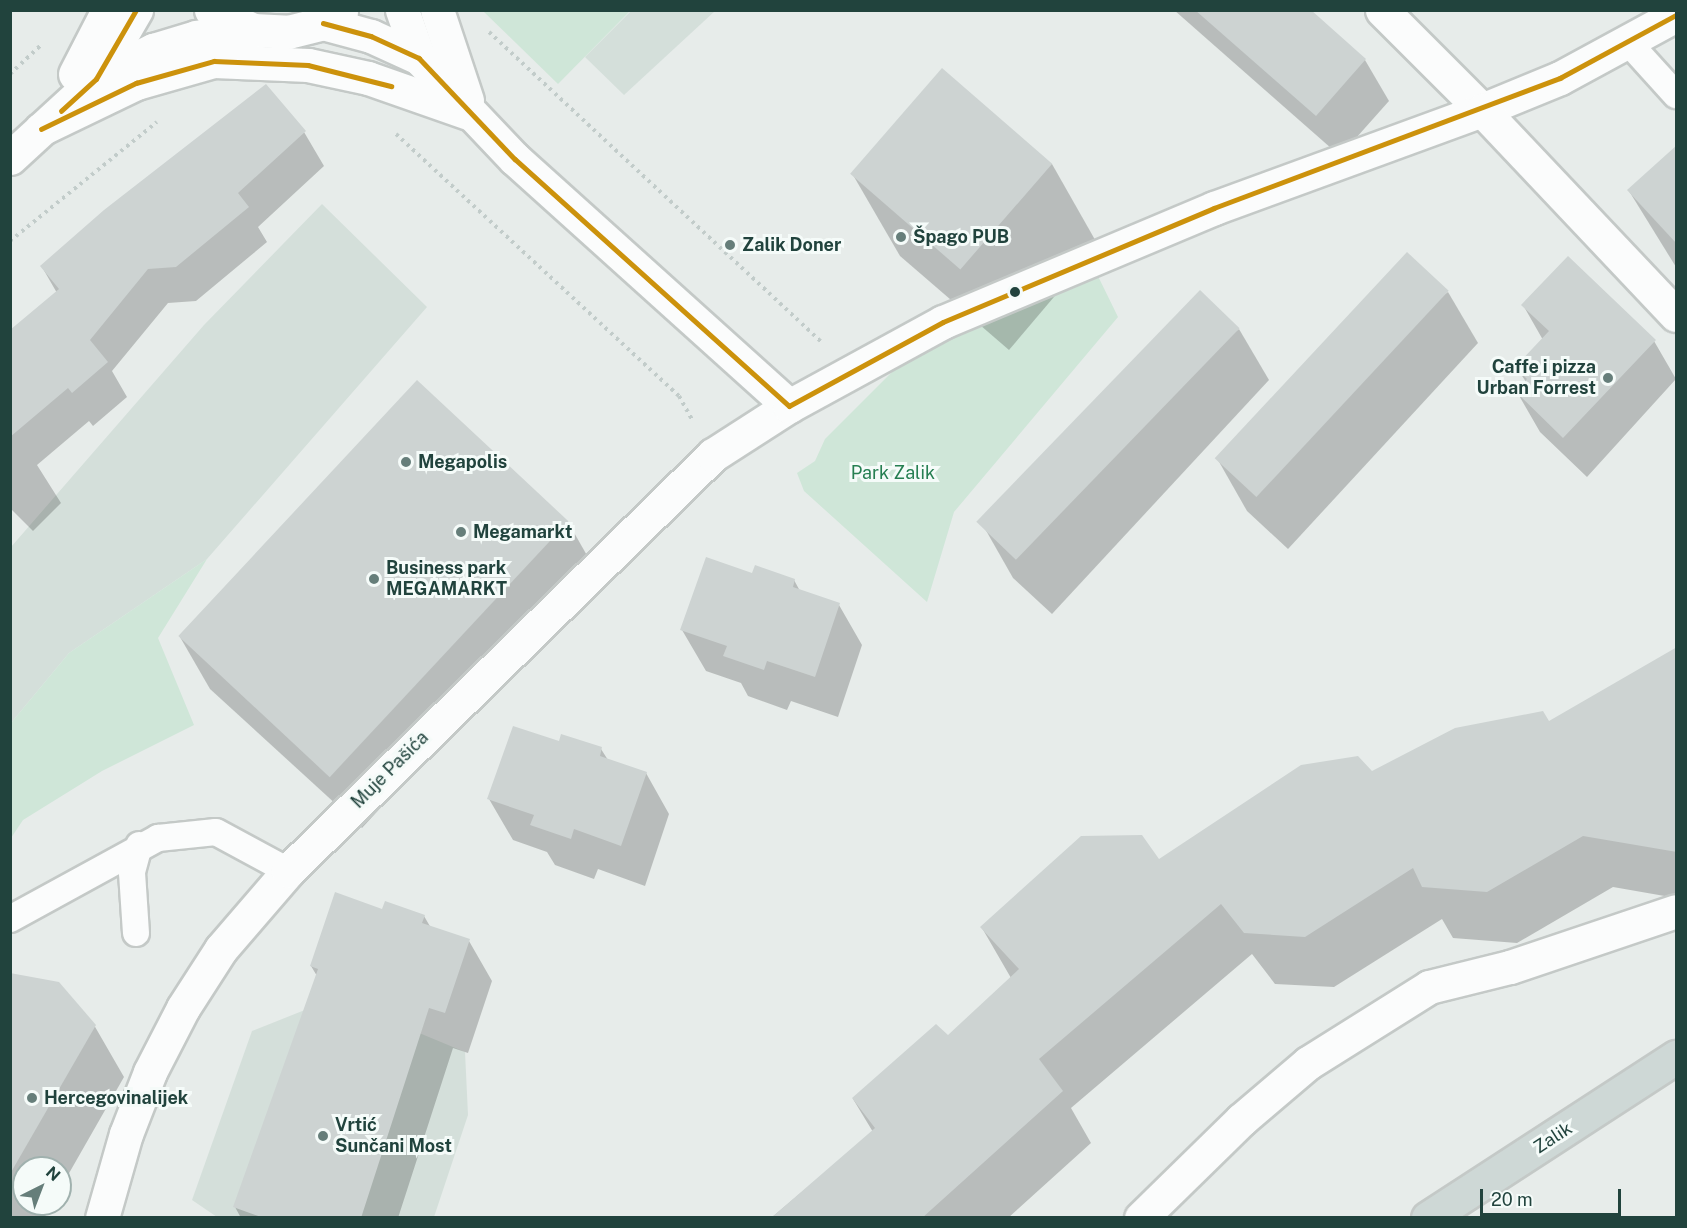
<!DOCTYPE html>
<html>
<head>
<meta charset="utf-8">
<style>
  body { margin:0 }
  #map { position:relative; width:1687px; height:1228px; overflow:hidden; background:#e7ecea; font-family:"Public Sans",sans-serif }
  div>[style] { position:absolute }
  .built>* { inset:0; background:#d4dfda }
  .green>* { inset:0; background:#cfe6d8 }
  .shadow>* { inset:0; background:#0003 }
  .building>* { inset:0; background:#cdd3d2; transform-origin:0 0 }
  .path>* { height:4px; margin-top:-2px; transform-origin:0; background:repeating-linear-gradient(90deg,#c2ccca 0 3px,transparent 0 7.5px) }
  .roads { filter:drop-shadow(2px 0 #c4c9c7) drop-shadow(-2px 0 #c4c9c7) drop-shadow(0 2px #c4c9c7) drop-shadow(0 -2px #c4c9c7) }
  .lane>* { height:26px; margin:-13px; padding:0 13px; transform-origin:13px; border-radius:13px; background:#fbfcfc }
  .street>* { height:33px; margin:-16.5px; padding:0 16.5px; transform-origin:16.5px; border-radius:16.5px; background:#fbfcfc }
  .secondary>* { height:33px; margin:-16.5px; padding:0 16.5px; transform-origin:16.5px; border-radius:16.5px; background:#fbfcfc }
  .primary>* { height:33px; margin:-16.5px; padding:0 16.5px; transform-origin:16.5px; border-radius:16.5px; background:#ced8d6 }
  .bus-1>* { height:4.5px; margin:-2.25px; padding:0 2.25px; transform-origin:2.25px; border-radius:2.25px; background:#cc920c }
  .dots>* { width:16px; height:16px; translate:-50% -50%; box-sizing:border-box; border:3px solid #f5fbf9; border-radius:50% }
  span { translate:-50% -50%; white-space:nowrap; text-align:center; line-height:1.15; -webkit-text-stroke:6px #f5fbf9; paint-order:stroke }
  .poi-label { font-size:18px; color:#21433d; font-weight:700 }
  .left { translate:0 -50%; text-align:left }
  .right { translate:-100% -50%; text-align:right }
  .park-label { font-size:18px; color:#267f52 }
  .street-label { font-size:18px; color:#21433d }
  .frame { position:absolute; inset:0; border:12px solid #21433d; pointer-events:none }
  .north { position:absolute; left:12px; top:1156px; width:60px; height:60px; box-sizing:border-box; background:#f5fbf9; border:2px solid #a0b1ae; border-radius:50%; rotate:42deg; font-size:16px; font-weight:700; line-height:24px; text-align:center; color:#21433d }
  .north::after { content:''; display:block; margin:auto; width:21px; height:27px; background:#667e7a; clip-path:polygon(50% 0,100% 100%,50% 72%,0 100%) }
  .scale { position:absolute; left:1480px; top:1189px; width:141px; height:27px; box-sizing:border-box; border:3px solid #21433d; border-top:0; padding-left:8px; font-size:18px; line-height:21px; white-space:nowrap; color:#21433d; -webkit-text-stroke:4px #f5fbf9; paint-order:stroke }
</style>
</head>
<body>
<div id="map">
  <div class="built">
    <i style="clip-path:polygon(631px 11px,715px 11px,624px 95px,585px 57px)"></i>
    <i style="clip-path:polygon(322px 204px,427px 307px,207px 559px,69px 653px,11px 723px,11px 547px,204px 325px)"></i>
    <i style="clip-path:polygon(335px 998px,465px 1052px,468px 1115px,434px 1217px,217px 1217px,192px 1200px,252px 1031px)"></i>
  </div>
  <div class="green">
    <i style="clip-path:polygon(483px 11px,630px 11px,558px 84px)"></i>
    <i style="clip-path:polygon(1095px 270px,1118px 317px,954px 512px,927px 602px,804px 491px,797px 473px,815px 461px,825px 439px,909px 355px)"></i>
    <i style="clip-path:polygon(207px 559px,158px 638px,194px 725px,102px 771px,23px 820px,11px 838px,11px 723px,69px 653px)"></i>
  </div>
  <div class="shadow">
    <i style="clip-path:polygon(1174px 10px,1309px 10px,1365px 60px,1389px 101px,1340px 156px)"></i>
    <i style="clip-path:polygon(304px 132px,324px 166px,258px 227px,267px 242px,196px 301px,168px 303px,112px 371px,127px 397px,93px 426px,89px 421px,37px 465px,61px 503px,33px 531px,10px 508px,10px 332px,57px 293px,42px 267px)"></i>
    <i style="clip-path:polygon(1676px 147px,1676px 267px,1629px 191px)"></i>
    <i style="clip-path:polygon(1052px 164px,1098px 245px,1009px 350px,900px 256px,853px 175px)"></i>
    <i style="clip-path:polygon(1448px 292px,1478px 343px,1288px 549px,1247px 511px,1218px 460px)"></i>
    <i style="clip-path:polygon(1523px 305px,1654px 341px,1676px 379px,1587px 477px,1540px 432px,1517px 392px,1526px 382px,1517px 368px,1543px 340px)"></i>
    <i style="clip-path:polygon(1239px 329px,1269px 380px,1052px 614px,1013px 578px,984px 527px)"></i>
    <i style="clip-path:polygon(568px 522px,597px 573px,362px 828px,210px 689px,180px 637px)"></i>
    <i style="clip-path:polygon(753px 575px,794px 580px,800px 591px,839px 605px,862px 645px,838px 717px,791px 701px,787px 710px,748px 696px,741px 683px,706px 671px,682px 630px)"></i>
    <i style="clip-path:polygon(1676px 661px,1676px 898px,1613px 887px,1517px 943px,1453px 938px,1442px 919px,1334px 987px,1275px 984px,1252px 954px,1071px 1108px,1091px 1143px,1008px 1218px,771px 1218px,873px 1132px,853px 1099px,948px 1037px,1011px 978px,982px 928px,1159px 861px,1372px 772px,1549px 723px)"></i>
    <i style="clip-path:polygon(560px 743px,601px 749px,608px 760px,646px 773px,669px 814px,645px 886px,598px 869px,594px 879px,555px 865px,547px 852px,513px 840px,489px 799px)"></i>
    <i style="clip-path:polygon(383px 911px,424px 916px,431px 928px,469px 941px,492px 981px,468px 1053px,453px 1048px,398px 1218px,241px 1218px,235px 1207px,317px 976px,311px 966px)"></i>
    <i style="clip-path:polygon(10px 975px,94px 1025px,124px 1077px,60px 1189px,60px 1168px,24px 1168px,24px 1204px,52px 1204px,44px 1218px,10px 1218px)"></i>
  </div>
  <div class="building">
    <i style="clip-path:polygon(1195px 10px,1311px 10px,1366px 59px,1316px 116px)"></i>
    <i style="left:942px;top:68px;width:146px;height:140px;rotate:41deg"></i>
    <i style="clip-path:polygon(266px 84px,306px 131px,238px 193px,249px 207px,176px 267px,148px 269px,90px 340px,108px 362px,72px 393px,68px 388px,10px 437px,10px 330px,59px 289px,40px 266px,104px 210px)"></i>
    <i style="clip-path:polygon(1677px 145px,1677px 244px,1627px 190px)"></i>
    <i style="left:1407px;top:252px;width:57px;height:282px;rotate:43deg"></i>
    <i style="clip-path:polygon(1568px 256px,1656px 340px,1563px 438px,1515px 391px,1527px 379px,1515px 367px,1549px 331px,1521px 305px)"></i>
    <i style="left:1200px;top:290px;width:55px;height:322px;rotate:44deg"></i>
    <i style="left:417px;top:380px;width:207px;height:350px;rotate:43deg"></i>
    <i style="clip-path:polygon(706px 557px,752px 573px,755px 565px,795px 579px,793px 587px,840px 603px,815px 677px,767px 661px,764px 670px,723px 656px,727px 646px,680px 630px)"></i>
    <i style="clip-path:polygon(1677px 647px,1677px 852px,1583px 836px,1487px 892px,1422px 887px,1413px 868px,1305px 937px,1244px 933px,1221px 904px,1039px 1059px,1063px 1091px,922px 1218px,771px 1218px,875px 1128px,852px 1098px,936px 1024px,948px 1035px,1019px 969px,980px 927px,1081px 836px,1142px 835px,1159px 859px,1301px 765px,1358px 756px,1372px 771px,1455px 728px,1543px 711px,1549px 721px)"></i>
    <i style="clip-path:polygon(513px 726px,559px 741px,561px 734px,602px 747px,600px 756px,647px 772px,621px 846px,574px 829px,571px 839px,530px 825px,534px 815px,487px 799px)"></i>
    <i style="clip-path:polygon(335px 892px,382px 909px,385px 901px,425px 915px,422px 923px,470px 939px,445px 1013px,429px 1008px,361px 1218px,264px 1218px,233px 1207px,318px 969px,310px 966px)"></i>
    <i style="clip-path:polygon(10px 973px,59px 982px,96px 1025px,10px 1174px)"></i>
  </div>
  <div class="path">
    <i style="left:489px;top:32px;width:454px;rotate:43deg"></i>
    <i style="left:10px;top:74px;width:41px;rotate:-43deg"></i>
    <i style="left:396px;top:134px;width:386px;rotate:42.8deg"></i>
    <i style="left:679px;top:396px;width:26px;rotate:61deg"></i>
    <i style="left:10px;top:241px;width:189px;rotate:-39deg"></i>
  </div>
  <div class="roads">
    <div class="lane">
      <i style="left:1627px;top:41px;width:73px;rotate:47.8deg"></i>
      <i style="left:10px;top:919px;width:169px;rotate:-28.7deg"></i>
      <i style="left:158px;top:838px;width:58px;rotate:-5.9deg"></i>
      <i style="left:216px;top:832px;width:82px;rotate:28.4deg"></i>
      <i style="left:136px;top:933px;width:61px;rotate:-93.8deg"></i>
      <i style="left:132px;top:872px;width:28px;rotate:-75deg"></i>
    </div>
    <div class="street">
      <i style="left:1382px;top:10px;width:141px;rotate:45deg"></i>
      <i style="left:1482px;top:110px;width:84px;rotate:-22.3deg"></i>
      <i style="left:1560px;top:78px;width:132px;rotate:-28.5deg"></i>
      <i style="left:102px;top:1218px;width:87px;rotate:-74.1deg"></i>
      <i style="left:126px;top:1134px;width:66px;rotate:-68.8deg"></i>
      <i style="left:150px;top:1072px;width:72px;rotate:-62.7deg"></i>
      <i style="left:183px;top:1008px;width:70px;rotate:-57.2deg"></i>
      <i style="left:221px;top:949px;width:103px;rotate:-49.3deg"></i>
      <i style="left:288px;top:871px;width:595px;rotate:-44.39deg"></i>
      <i style="left:713px;top:455px;width:90px;rotate:-32.8deg"></i>
      <i style="left:1141px;top:1218px;width:140px;rotate:-44.4deg"></i>
      <i style="left:1241px;top:1120px;width:88px;rotate:-40.4deg"></i>
      <i style="left:1308px;top:1063px;width:143px;rotate:-32.1deg"></i>
      <i style="left:1429px;top:987px;width:83px;rotate:-13.9deg"></i>
      <i style="left:1510px;top:967px;width:175px;rotate:-18.6deg"></i>
    </div>
    <div class="secondary">
      <i style="left:211px;top:10px;width:47px;rotate:25.5deg"></i>
      <i style="left:253px;top:30px;width:35px;rotate:3deg"></i>
      <i style="left:288px;top:32px;width:36px;rotate:-14deg"></i>
      <i style="left:323px;top:23px;width:21px;rotate:-31deg"></i>
      <i style="left:402px;top:10px;width:51px;rotate:70.5deg"></i>
      <i style="left:437px;top:10px;width:95px;rotate:71.6deg"></i>
      <i style="left:323px;top:23px;width:50px;rotate:15.2deg"></i>
      <i style="left:371px;top:36px;width:53px;rotate:24.6deg"></i>
      <i style="left:419px;top:58px;width:139px;rotate:46.5deg"></i>
      <i style="left:515px;top:159px;width:369px;rotate:42deg"></i>
      <i style="left:789px;top:406px;width:175px;rotate:-28.6deg"></i>
      <i style="left:943px;top:322px;width:294px;rotate:-22.8deg"></i>
      <i style="left:1214px;top:208px;width:285px;rotate:-20.1deg"></i>
      <i style="left:1482px;top:110px;width:282px;rotate:46.6deg"></i>
      <i style="left:75px;top:74px;width:72px;rotate:-62.7deg"></i>
      <i style="left:97px;top:78px;width:63px;rotate:-26.6deg"></i>
      <i style="left:153px;top:50px;width:45px;rotate:-16.8deg"></i>
      <i style="left:196px;top:37px;width:57px;rotate:-7deg"></i>
      <i style="left:41px;top:129px;width:106px;rotate:-25.8deg"></i>
      <i style="left:136px;top:83px;width:81px;rotate:-15.8deg"></i>
      <i style="left:214px;top:61px;width:94px;rotate:2.4deg"></i>
      <i style="left:308px;top:65px;width:61px;rotate:12.2deg"></i>
      <i style="left:368px;top:78px;width:106px;rotate:19.3deg"></i>
      <i style="left:10px;top:158px;width:117px;rotate:-42.6deg"></i>
      <i style="left:96px;top:79px;width:80px;rotate:-59.9deg"></i>
    </div>
    <div class="primary">
      <i style="left:1428px;top:1218px;width:296px;rotate:-33deg"></i>
    </div>
  </div>
  <div class="bus-1">
    <i style="left:323px;top:23px;width:50px;rotate:15.2deg"></i>
    <i style="left:371px;top:36px;width:53px;rotate:24.6deg"></i>
    <i style="left:419px;top:58px;width:139px;rotate:46.5deg"></i>
    <i style="left:515px;top:159px;width:369px;rotate:42deg"></i>
    <i style="left:789px;top:406px;width:175px;rotate:-28.6deg"></i>
    <i style="left:943px;top:322px;width:294px;rotate:-22.8deg"></i>
    <i style="left:1214px;top:208px;width:370px;rotate:-20.6deg"></i>
    <i style="left:1560px;top:78px;width:132px;rotate:-28.5deg"></i>
    <i style="left:61px;top:111px;width:47px;rotate:-42.4deg"></i>
    <i style="left:96px;top:79px;width:80px;rotate:-59.9deg"></i>
    <i style="left:41px;top:129px;width:106px;rotate:-25.8deg"></i>
    <i style="left:136px;top:83px;width:81px;rotate:-15.8deg"></i>
    <i style="left:214px;top:61px;width:94px;rotate:2.4deg"></i>
    <i style="left:308px;top:65px;width:86px;rotate:14.2deg"></i>
  </div>
  <div class="dots">
    <i style="left:901px;top:237px;background:#667e7a"></i>
    <i style="left:730px;top:245px;background:#667e7a"></i>
    <i style="left:1015px;top:292px;background:#21433d"></i>
    <i style="left:1608px;top:378px;background:#667e7a"></i>
    <i style="left:406px;top:462px;background:#667e7a"></i>
    <i style="left:461px;top:532px;background:#667e7a"></i>
    <i style="left:374px;top:579px;background:#667e7a"></i>
    <i style="left:32px;top:1098px;background:#667e7a"></i>
    <i style="left:323px;top:1136px;background:#667e7a"></i>
  </div>
  <div class="poi-label">
    <span class="left" style="left:913px;top:237px">Špago PUB</span>
    <span class="left" style="left:742px;top:245px">Zalik Doner</span>
    <span class="right" style="left:1596px;top:378px">Caffe i pizza<br>Urban Forrest</span>
    <span class="left" style="left:418px;top:462px">Megapolis</span>
    <span class="left" style="left:473px;top:532px">Megamarkt</span>
    <span class="left" style="left:386px;top:579px">Business park<br>MEGAMARKT</span>
    <span class="left" style="left:44px;top:1098px">Hercegovinalijek</span>
    <span class="left" style="left:335px;top:1136px">Vrtić<br>Sunčani Most</span>
  </div>
  <div class="park-label">
    <span style="left:893px;top:473px">Park Zalik</span>
  </div>
  <div class="street-label">
    <span style="left:390px;top:770px;rotate:-45deg">Muje Pašića</span>
    <span style="left:1553px;top:1138px;rotate:-33deg">Zalik</span>
  </div>
  <div class="frame"></div>
  <div class="north">N</div>
  <div class="scale">20 m</div>
</div>
</body>
</html>
